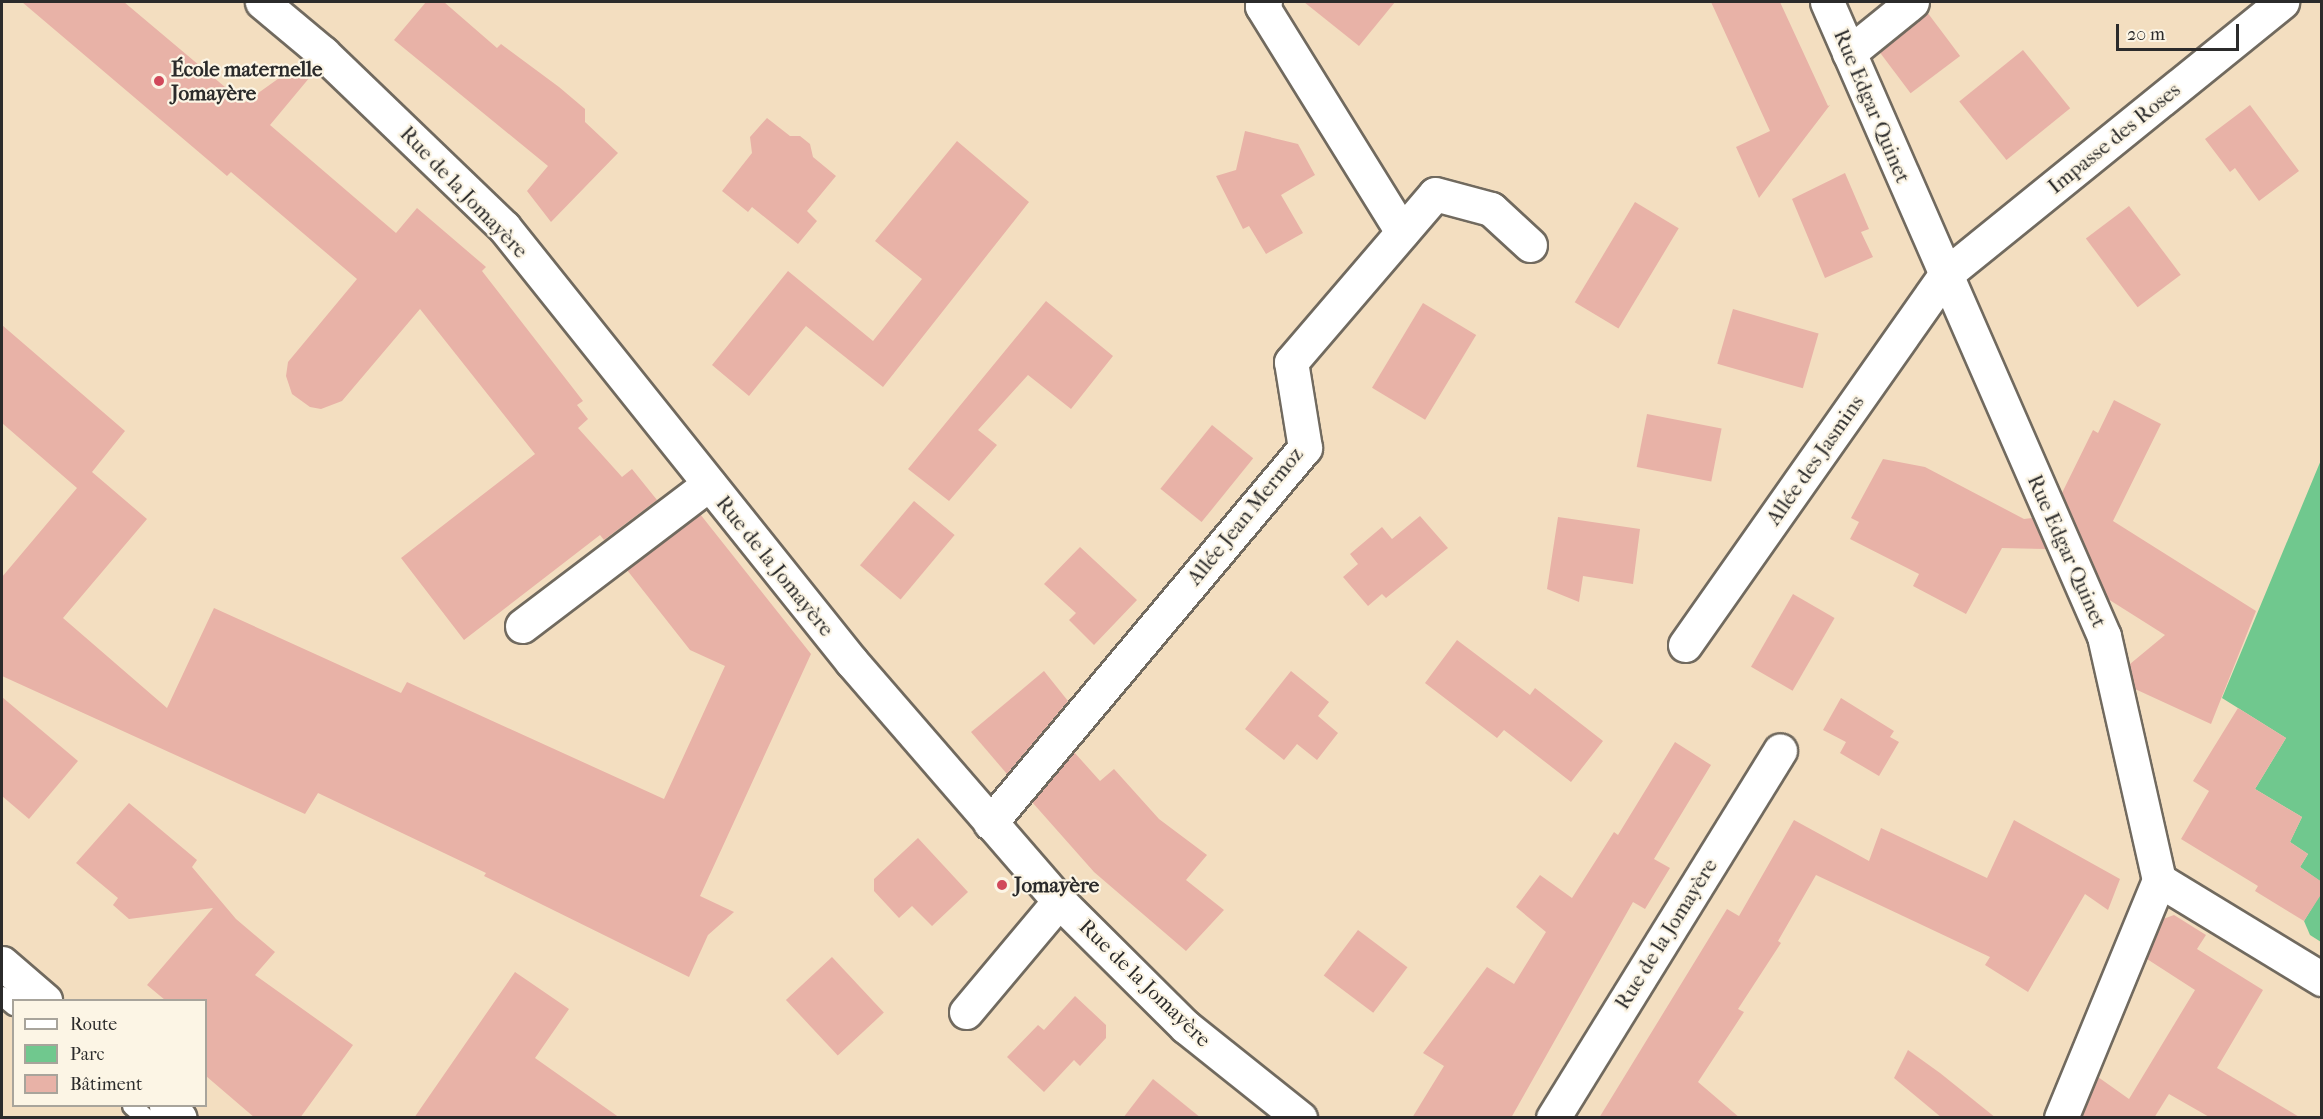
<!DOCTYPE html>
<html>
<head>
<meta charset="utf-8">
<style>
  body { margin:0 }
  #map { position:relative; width:2323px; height:1119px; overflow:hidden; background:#f3dec0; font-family:"IM FELL French Canon",serif }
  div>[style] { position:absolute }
  .green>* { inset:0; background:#70c88e }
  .building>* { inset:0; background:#e8b2a7; transform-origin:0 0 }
  .roads { filter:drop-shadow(2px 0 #716a5f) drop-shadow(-2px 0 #716a5f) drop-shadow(0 2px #716a5f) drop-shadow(0 -2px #716a5f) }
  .service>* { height:18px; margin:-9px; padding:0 9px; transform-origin:9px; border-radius:9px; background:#fff }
  .minor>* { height:33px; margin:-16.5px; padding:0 16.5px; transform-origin:16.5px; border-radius:16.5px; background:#fff }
  .secondary>* { height:33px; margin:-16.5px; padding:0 16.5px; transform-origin:16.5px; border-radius:16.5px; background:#fff }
  .dots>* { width:16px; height:16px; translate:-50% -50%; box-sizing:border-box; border:3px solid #fcf5e5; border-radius:50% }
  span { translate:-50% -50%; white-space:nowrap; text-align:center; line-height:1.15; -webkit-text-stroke:4.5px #fcf5e5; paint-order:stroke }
  .poi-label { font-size:21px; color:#2b2b2b; font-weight:700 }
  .left { translate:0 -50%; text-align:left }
  .street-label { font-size:21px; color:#2b2b2b }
  .frame { position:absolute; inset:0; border:3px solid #2b2b2b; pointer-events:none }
  .legend { position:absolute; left:12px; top:999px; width:195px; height:108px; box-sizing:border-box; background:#fcf5e5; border:2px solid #a8a49b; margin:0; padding:8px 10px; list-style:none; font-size:18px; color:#2b2b2b }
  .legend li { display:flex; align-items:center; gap:12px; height:30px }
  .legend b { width:30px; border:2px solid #a8a49b }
  .scale { position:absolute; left:2116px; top:24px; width:123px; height:27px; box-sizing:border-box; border:3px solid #2b2b2b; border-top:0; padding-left:8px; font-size:18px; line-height:21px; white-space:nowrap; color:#2b2b2b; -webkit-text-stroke:4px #fcf5e5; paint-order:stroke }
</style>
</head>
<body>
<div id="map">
  <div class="green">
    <i style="clip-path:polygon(2321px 460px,2321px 882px,2300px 867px,2308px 854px,2290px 842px,2302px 817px,2255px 789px,2286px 738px,2222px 698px)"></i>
    <i style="clip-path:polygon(2321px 893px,2321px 942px,2310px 935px,2304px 921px)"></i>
  </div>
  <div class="building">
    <i style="clip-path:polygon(22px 2px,124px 2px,244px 103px,303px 61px,315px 71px,270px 125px,396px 233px,417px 208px,486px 267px,482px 271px,583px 401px,577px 405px,588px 419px,578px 428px,622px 477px,632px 469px,657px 500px,604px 540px,600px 535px,464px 640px,401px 558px,535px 454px,420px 309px,342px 401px,321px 409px,310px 407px,292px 394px,286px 376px,288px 362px,357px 279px,231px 172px,227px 176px)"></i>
    <i style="clip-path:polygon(426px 2px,444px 2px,497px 48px,501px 44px,559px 87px,585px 109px,585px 122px,618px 153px,551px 222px,527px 191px,548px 166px,394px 40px)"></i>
    <i style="clip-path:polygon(1304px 2px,1395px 2px,1359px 46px)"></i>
    <i style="clip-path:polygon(1711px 2px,1780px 2px,1828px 106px,1830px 105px,1759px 198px,1736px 147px,1770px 131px)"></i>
    <i style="left:1927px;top:12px;width:55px;height:62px;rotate:53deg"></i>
    <i style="left:2023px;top:50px;width:75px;height:82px;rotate:51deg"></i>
    <i style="clip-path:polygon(2250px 105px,2299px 171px,2259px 201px,2235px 168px,2230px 172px,2205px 139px)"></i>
    <i style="clip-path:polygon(767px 118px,790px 136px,800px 136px,810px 144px,813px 157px,836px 176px,807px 211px,817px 221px,798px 244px,752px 207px,748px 212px,722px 191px,752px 153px,750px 137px)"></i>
    <i style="clip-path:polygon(1245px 131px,1298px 144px,1315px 175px,1281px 195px,1303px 233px,1266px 254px,1249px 226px,1243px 229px,1216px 176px,1236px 170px)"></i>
    <i style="clip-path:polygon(957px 141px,1029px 202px,883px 387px,806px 326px,749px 396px,712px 365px,788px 271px,873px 341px,922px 279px,875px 241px)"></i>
    <i style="clip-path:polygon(1845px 173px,1869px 229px,1861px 232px,1873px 257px,1825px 278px,1792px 199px)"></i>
    <i style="left:1635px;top:202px;width:51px;height:117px;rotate:31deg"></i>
    <i style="left:2129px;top:206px;width:86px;height:54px;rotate:53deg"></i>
    <i style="clip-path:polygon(1046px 301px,1113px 356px,1071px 409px,1028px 375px,978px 430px,997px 445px,949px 501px,908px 469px)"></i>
    <i style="left:1423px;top:303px;width:62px;height:99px;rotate:31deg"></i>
    <i style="left:1733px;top:309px;width:89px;height:57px;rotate:16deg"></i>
    <i style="clip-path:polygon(2px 325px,125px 431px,92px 472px,147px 519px,63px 618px,167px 708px,214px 608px,401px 693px,407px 682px,664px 799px,725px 666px,690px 650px,627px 570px,700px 514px,811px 654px,700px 896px,734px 912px,708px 935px,689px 977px,484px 876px,486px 873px,318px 793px,305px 814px,2px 676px,2px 577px,77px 488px,2px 423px)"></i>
    <i style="clip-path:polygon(2114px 400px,2161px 424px,2113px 521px,2256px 611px,2211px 724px,2135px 689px,2130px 664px,2165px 635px,2108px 599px,2062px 493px,2093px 430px,2098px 433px)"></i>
    <i style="left:1647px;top:414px;width:76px;height:54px;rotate:11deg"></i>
    <i style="left:1212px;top:425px;width:53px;height:82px;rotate:39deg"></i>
    <i style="clip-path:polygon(1883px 459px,1925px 467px,2024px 519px,2032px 518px,2046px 549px,2002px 548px,1966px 614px,1913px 586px,1919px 574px,1850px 539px,1859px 522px,1851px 518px)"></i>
    <i style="left:914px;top:501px;width:53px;height:84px;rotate:40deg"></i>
    <i style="clip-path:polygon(1420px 516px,1448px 548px,1386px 598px,1382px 594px,1368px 606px,1343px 577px,1358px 564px,1350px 554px,1382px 527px,1392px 539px)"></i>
    <i style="clip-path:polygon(1558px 517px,1640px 529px,1633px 584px,1583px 576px,1579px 602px,1547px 589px)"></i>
    <i style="clip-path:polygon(1080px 547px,1137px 600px,1094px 645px,1069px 620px,1076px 613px,1044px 584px)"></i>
    <i style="left:1793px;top:594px;width:48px;height:84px;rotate:30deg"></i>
    <i style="clip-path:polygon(1457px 640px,1530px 695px,1535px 688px,1603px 741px,1571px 782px,1504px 730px,1497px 738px,1425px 683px)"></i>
    <i style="clip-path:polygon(1044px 671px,1068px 701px,1007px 774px,971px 732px)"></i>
    <i style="clip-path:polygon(1291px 671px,1329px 702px,1318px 716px,1338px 733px,1317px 760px,1297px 744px,1284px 760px,1245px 729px)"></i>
    <i style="clip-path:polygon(2px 697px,78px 761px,29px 819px,2px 796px)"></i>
    <i style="clip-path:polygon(1841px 698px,1894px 731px,1890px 737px,1899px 742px,1879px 776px,1840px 753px,1846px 742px,1823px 730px)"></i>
    <i style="clip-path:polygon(2238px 708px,2286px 738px,2255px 789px,2302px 817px,2290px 842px,2308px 854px,2300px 867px,2322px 882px,2322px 893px,2304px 921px,2255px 891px,2258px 886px,2181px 839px,2209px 791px,2193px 781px)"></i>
    <i style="clip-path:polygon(1675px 742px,1711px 765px,1654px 859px,1670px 868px,1645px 909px,1633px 902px,1511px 1118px,1412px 1118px,1444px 1066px,1423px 1053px,1487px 967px,1514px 984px,1546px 932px,1516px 907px,1540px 875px,1572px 898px,1614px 832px,1618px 835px)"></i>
    <i style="clip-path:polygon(1074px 752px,1100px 781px,1114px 769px,1159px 819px,1207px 855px,1186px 880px,1224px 910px,1186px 951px,1094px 872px,1032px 802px)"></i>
    <i style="clip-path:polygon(129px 803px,197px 860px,192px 867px,236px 919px,275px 952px,255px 975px,353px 1045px,300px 1118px,255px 1118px,206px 1076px,206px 1000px,165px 1000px,147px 985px,213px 908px,129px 919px,113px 905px,118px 898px,76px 863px)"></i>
    <i style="clip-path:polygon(1794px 820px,1869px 861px,1881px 828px,1987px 878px,2014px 820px,2120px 879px,2108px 910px,2085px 894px,2028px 992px,1985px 965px,1990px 957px,1816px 875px,1778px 941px,1781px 943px,1738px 1009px,1744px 1012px,1698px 1082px,1740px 1118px,1599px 1118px,1727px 909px,1739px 916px)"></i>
    <i style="clip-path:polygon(918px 838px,968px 892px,932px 926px,912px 906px,899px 918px,874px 891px,874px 879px)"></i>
    <i style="clip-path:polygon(2174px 915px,2206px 935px,2197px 949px,2263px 990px,2217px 1068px,2301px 1118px,2211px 1118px,2169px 1094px,2154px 1118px,2081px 1118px,2098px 1077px,2129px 1099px,2195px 990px,2147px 959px,2163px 919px)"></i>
    <i style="left:1358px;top:930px;width:62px;height:57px;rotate:37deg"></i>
    <i style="left:832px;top:957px;width:76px;height:63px;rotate:47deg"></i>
    <i style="clip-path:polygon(515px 972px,569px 1009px,535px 1058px,620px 1118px,414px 1118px)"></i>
    <i style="clip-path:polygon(1075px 996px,1106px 1025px,1106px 1038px,1080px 1066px,1074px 1060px,1044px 1092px,1007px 1057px,1038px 1025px,1044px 1030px)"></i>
    <i style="clip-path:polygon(1908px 1050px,1940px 1073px,1996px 1118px,1942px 1118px,1894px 1078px)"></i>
    <i style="clip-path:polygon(1153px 1079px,1201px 1118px,1123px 1118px)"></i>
  </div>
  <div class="roads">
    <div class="service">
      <i style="left:2px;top:996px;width:16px;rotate:40deg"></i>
      <i style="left:132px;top:1106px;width:18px;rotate:41deg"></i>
    </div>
    <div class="minor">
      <i style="left:262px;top:2px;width:80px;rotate:39.9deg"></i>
      <i style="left:323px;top:53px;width:251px;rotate:43.9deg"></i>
      <i style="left:504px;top:227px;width:557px;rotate:51.34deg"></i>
      <i style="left:852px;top:662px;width:316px;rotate:49.1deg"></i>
      <i style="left:1059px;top:901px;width:179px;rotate:44.8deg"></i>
      <i style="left:1186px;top:1027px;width:146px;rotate:38.6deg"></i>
      <i style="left:1265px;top:2px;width:5px;rotate:127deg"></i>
      <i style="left:1262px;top:6px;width:266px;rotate:58.2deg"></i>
      <i style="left:1827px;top:2px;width:692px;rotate:66.4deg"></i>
      <i style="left:2104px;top:636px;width:250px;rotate:77.3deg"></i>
      <i style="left:2159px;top:880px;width:257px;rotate:112.4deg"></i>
      <i style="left:1849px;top:53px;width:81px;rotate:-39deg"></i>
      <i style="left:522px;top:626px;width:235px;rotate:-37.2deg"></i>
      <i style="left:1685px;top:645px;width:452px;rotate:-54.9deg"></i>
      <i style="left:1945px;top:275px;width:434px;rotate:-39deg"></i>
      <i style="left:990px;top:823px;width:490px;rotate:-50deg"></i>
      <i style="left:1305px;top:448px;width:87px;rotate:-99.2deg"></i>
      <i style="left:1291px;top:362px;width:221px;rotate:-49.4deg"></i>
      <i style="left:1435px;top:194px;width:58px;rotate:15deg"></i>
      <i style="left:1491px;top:209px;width:53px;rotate:42.7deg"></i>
      <i style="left:2159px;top:880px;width:191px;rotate:31.3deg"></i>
      <i style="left:966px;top:1012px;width:145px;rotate:-50deg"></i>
      <i style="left:1553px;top:1118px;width:432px;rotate:-58.3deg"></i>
    </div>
    <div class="secondary">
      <i style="left:2px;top:963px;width:57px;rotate:40.7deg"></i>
      <i style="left:166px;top:1106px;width:18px;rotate:41deg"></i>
    </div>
  </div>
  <div class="dots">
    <i style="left:159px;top:81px;background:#d1495b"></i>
    <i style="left:1002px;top:885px;background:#d1495b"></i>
  </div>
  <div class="poi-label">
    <span class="left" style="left:171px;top:81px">École maternelle<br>Jomayère</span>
    <span class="left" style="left:1014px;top:885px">Jomayère</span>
  </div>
  <div class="street-label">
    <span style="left:1872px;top:106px;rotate:67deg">Rue Edgar Quinet</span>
    <span style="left:2114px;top:138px;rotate:-39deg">Impasse des Roses</span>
    <span style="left:464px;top:192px;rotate:46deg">Rue de la Jomayère</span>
    <span style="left:1815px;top:460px;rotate:-55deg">Allée des Jasmins</span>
    <span style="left:1245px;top:516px;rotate:-51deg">Allée Jean Mermoz</span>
    <span style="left:2067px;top:551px;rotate:66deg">Rue Edgar Quinet</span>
    <span style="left:775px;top:566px;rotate:51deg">Rue de la Jomayère</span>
    <span style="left:1666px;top:934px;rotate:-58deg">Rue de la Jomayère</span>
    <span style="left:1145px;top:983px;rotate:44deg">Rue de la Jomayère</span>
  </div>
  <div class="frame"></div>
  <ul class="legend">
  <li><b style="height:8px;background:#fff"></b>Route</li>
  <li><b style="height:16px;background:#70c88e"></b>Parc</li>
  <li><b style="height:16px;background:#e8b2a7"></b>Bâtiment</li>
  </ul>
  <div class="scale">20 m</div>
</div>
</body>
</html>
